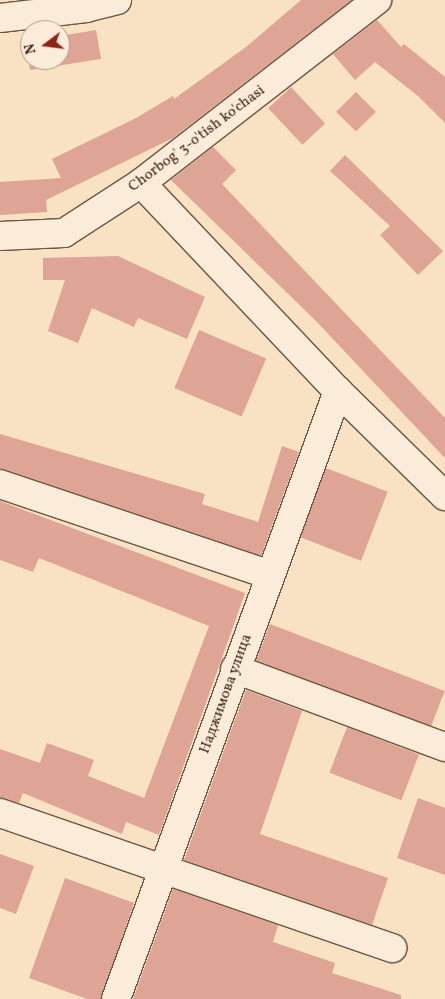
<!DOCTYPE html>
<html>
<head>
<meta charset="utf-8">
<style>
  body { margin:0 }
  #map { position:relative; width:445px; height:999px; overflow:hidden; background:#f8e2c3; font-family:Vollkorn,serif }
  div>[style] { position:absolute }
  .building>* { inset:0; background:#dea494; transform-origin:0 0 }
  .roads { filter:drop-shadow(1px 0 #6e5443) drop-shadow(-1px 0 #6e5443) drop-shadow(0 1px #6e5443) drop-shadow(0 -1px #6e5443) }
  .minor>* { height:28px; margin:-14px; padding:0 14px; transform-origin:14px; border-radius:14px; background:#faecd8 }
  span { translate:-50% -50%; white-space:nowrap; text-align:center; line-height:1.15; -webkit-text-stroke:4px #faecd8; paint-order:stroke }
  .street-label { font-size:15px; color:#402518 }
  .north { position:absolute; left:20px; top:20px; width:50px; height:50px; box-sizing:border-box; background:#faecd8; border:1px solid #b09c8b; border-radius:50%; rotate:255deg; font-size:14px; font-weight:700; line-height:20px; text-align:center; color:#402518 }
  .north::after { content:''; display:block; margin:auto; width:18px; height:22px; background:#8f2418; clip-path:polygon(50% 0,100% 100%,50% 72%,0 100%) }
</style>
</head>
<body>
<div id="map">
  <div class="building">
    <i style="clip-path:polygon(301px 0,352px 0,173px 138px,46px 200px,47px 212px,0 215px,0 182px,61px 178px,52px 159px,136px 118px,173px 96px,174px 99px,246px 47px)"></i>
    <i style="clip-path:polygon(377px 20px,401px 47px,404px 44px,445px 77px,445px 123px,418px 96px,375px 62px,355px 80px,333px 54px)"></i>
    <i style="clip-path:polygon(96px 30px,101px 59px,30px 70px,26px 42px,30px 41px,30px 60px,60px 60px,60px 36px)"></i>
    <i style="left:291px;top:87px;width:50px;height:31px;rotate:47deg"></i>
    <i style="left:356px;top:92px;width:28px;height:28px;rotate:45deg"></i>
    <i style="clip-path:polygon(213px 147px,236px 170px,222px 184px,445px 418px,445px 458px,316px 321px,171px 180px)"></i>
    <i style="clip-path:polygon(345px 155px,443px 251px,418px 275px,380px 235px,390px 226px,330px 171px)"></i>
    <i style="clip-path:polygon(118px 256px,205px 297px,187px 339px,138px 318px,134px 327px,92px 308px,78px 343px,48px 331px,65px 280px,43px 280px,43px 258px)"></i>
    <i style="left:199px;top:330px;width:73px;height:63px;rotate:23deg"></i>
    <i style="clip-path:polygon(0 434px,205px 494px,202px 504px,258px 522px,282px 446px,299px 452px,261px 556px,0 468px)"></i>
    <i style="left:326px;top:468px;width:66px;height:74px;rotate:21deg"></i>
    <i style="clip-path:polygon(0 501px,245px 593px,159px 835px,126px 822px,122px 834px,23px 793px,19px 803px,0 797px,0 749px,40px 763px,47px 743px,94px 760px,88px 776px,144px 798px,209px 626px,39px 558px,33px 572px,0 560px)"></i>
    <i style="left:270px;top:624px;width:187px;height:39px;rotate:21deg"></i>
    <i style="clip-path:polygon(246px 690px,302px 711px,260px 834px,388px 878px,372px 925px,184px 860px)"></i>
    <i style="left:347px;top:727px;width:77px;height:49px;rotate:21deg"></i>
    <i style="clip-path:polygon(418px 798px,445px 808px,445px 875px,397px 858px)"></i>
    <i style="clip-path:polygon(0 854px,34px 866px,16px 914px,0 908px)"></i>
    <i style="clip-path:polygon(65px 878px,134px 903px,101px 999px,87px 999px,29px 978px)"></i>
    <i style="clip-path:polygon(173px 889px,278px 925px,273px 942px,335px 963px,332px 973px,401px 995px,401px 999px,133px 999px)"></i>
  </div>
  <div class="roads">
    <div class="minor">
      <i style="left:0;top:18px;width:87px;rotate:-6.6deg"></i>
      <i style="left:86px;top:8px;width:32px;rotate:-14deg"></i>
      <i style="left:141px;top:183px;width:286px;rotate:46.6deg"></i>
      <i style="left:338px;top:391px;width:150px;rotate:44.5deg"></i>
      <i style="left:0;top:236px;width:64px;rotate:-2.7deg"></i>
      <i style="left:64px;top:233px;width:92px;rotate:-33deg"></i>
      <i style="left:141px;top:183px;width:299px;rotate:-37.8deg"></i>
      <i style="left:0;top:484px;width:285px;rotate:18.6deg"></i>
      <i style="left:235px;top:669px;width:224px;rotate:20.4deg"></i>
      <i style="left:0;top:813px;width:415px;rotate:19deg"></i>
      <i style="left:116px;top:999px;width:647px;rotate:-69.94deg"></i>
    </div>
  </div>
  <div class="street-label">
    <span style="left:197px;top:139px;rotate:-37deg">Chorbog' 3-o'tish ko'chasi</span>
    <span style="left:226px;top:694px;rotate:-70deg">Наджимова улица</span>
  </div>
  <div class="north">N</div>
</div>
</body>
</html>
